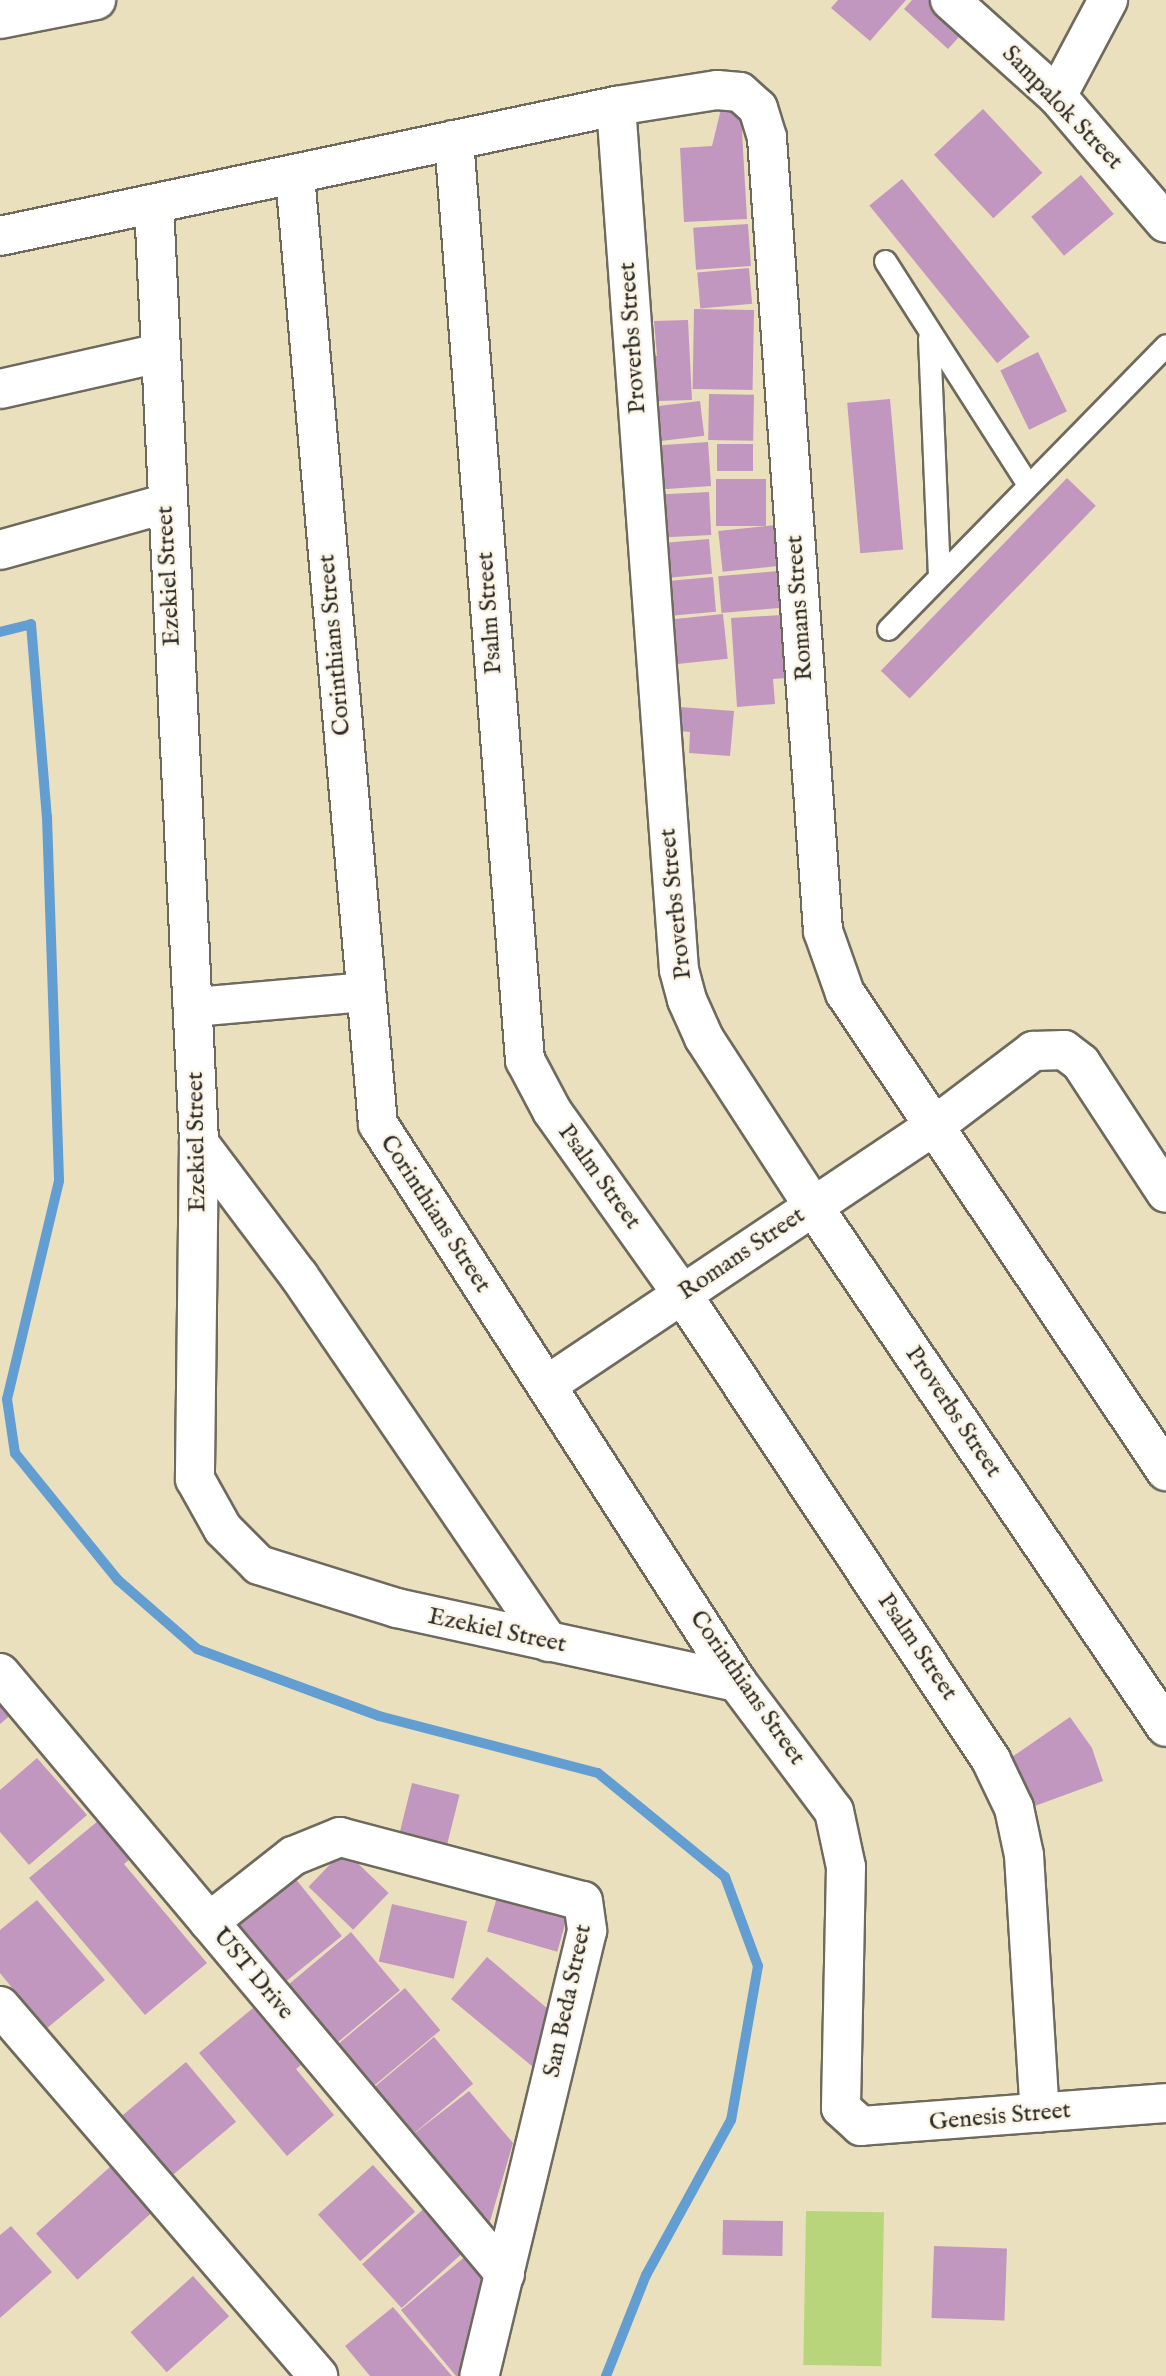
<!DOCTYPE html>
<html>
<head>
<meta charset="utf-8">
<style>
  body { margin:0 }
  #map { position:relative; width:1166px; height:2376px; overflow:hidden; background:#ebe0bd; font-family:"IM FELL English",serif }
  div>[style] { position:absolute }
  .green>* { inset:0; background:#b9d57b; transform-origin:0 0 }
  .stream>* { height:10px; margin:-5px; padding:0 5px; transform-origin:5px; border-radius:5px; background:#639ed3 }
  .building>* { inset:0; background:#c197bf; transform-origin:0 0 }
  .roads { filter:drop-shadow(2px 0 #6e6a5e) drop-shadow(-2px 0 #6e6a5e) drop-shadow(0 2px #6e6a5e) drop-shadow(0 -2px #6e6a5e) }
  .lane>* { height:21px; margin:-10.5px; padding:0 10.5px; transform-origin:10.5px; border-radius:10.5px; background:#fff }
  .street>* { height:38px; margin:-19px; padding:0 19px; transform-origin:19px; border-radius:19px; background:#fff }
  span { translate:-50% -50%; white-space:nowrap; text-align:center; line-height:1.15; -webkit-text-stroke:5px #fcf5e5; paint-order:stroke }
  .street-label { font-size:24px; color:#2b2b2b }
</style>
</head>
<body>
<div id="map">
  <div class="green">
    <i style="left:806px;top:2211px;width:78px;height:154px;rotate:1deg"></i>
  </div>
  <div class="stream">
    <i style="left:0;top:632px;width:32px;rotate:-14deg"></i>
    <i style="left:31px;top:624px;width:194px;rotate:85.3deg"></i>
    <i style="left:47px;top:817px;width:364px;rotate:88.1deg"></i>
    <i style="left:59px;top:1181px;width:224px;rotate:103.4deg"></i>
    <i style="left:7px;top:1399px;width:55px;rotate:81.6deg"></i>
    <i style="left:15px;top:1453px;width:164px;rotate:51deg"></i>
    <i style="left:118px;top:1580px;width:105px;rotate:41.1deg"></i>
    <i style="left:197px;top:1649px;width:194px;rotate:20.2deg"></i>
    <i style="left:379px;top:1716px;width:226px;rotate:14.6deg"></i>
    <i style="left:598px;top:1773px;width:164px;rotate:39.3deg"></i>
    <i style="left:725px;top:1877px;width:95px;rotate:69.7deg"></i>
    <i style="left:758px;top:1966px;width:156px;rotate:99.9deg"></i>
    <i style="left:731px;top:2120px;width:177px;rotate:118.7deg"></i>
    <i style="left:646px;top:2275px;width:109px;rotate:111.6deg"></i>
  </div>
  <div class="building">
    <i style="clip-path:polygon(838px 0,906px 0,870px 41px,831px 8px)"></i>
    <i style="clip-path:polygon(912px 0,938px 0,968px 27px,948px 49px,904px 9px)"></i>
    <i style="clip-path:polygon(721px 109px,741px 114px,747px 219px,684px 222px,680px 148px,712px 146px)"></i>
    <i style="left:983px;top:109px;width:87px;height:67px;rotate:47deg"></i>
    <i style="left:1081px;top:175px;width:51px;height:65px;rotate:50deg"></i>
    <i style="left:902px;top:179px;width:203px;height:42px;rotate:51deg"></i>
    <i style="left:748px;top:224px;width:42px;height:55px;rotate:86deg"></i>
    <i style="left:749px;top:268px;width:36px;height:52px;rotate:85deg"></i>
    <i style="left:694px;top:309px;width:60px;height:80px;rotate:1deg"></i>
    <i style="clip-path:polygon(688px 320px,692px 400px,658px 401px,658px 393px,646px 394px,644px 356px,657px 356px,654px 321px)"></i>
    <i style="left:1038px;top:352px;width:66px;height:42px;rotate:64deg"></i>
    <i style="left:709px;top:394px;width:45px;height:46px;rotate:1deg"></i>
    <i style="left:890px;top:399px;width:151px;height:43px;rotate:85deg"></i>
    <i style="left:700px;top:401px;width:35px;height:52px;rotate:83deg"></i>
    <i style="left:708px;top:442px;width:44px;height:55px;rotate:86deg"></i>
    <i style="left:717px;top:444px;width:36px;height:27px"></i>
    <i style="left:1067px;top:478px;width:40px;height:268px;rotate:44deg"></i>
    <i style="left:716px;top:479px;width:50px;height:47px"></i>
    <i style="left:709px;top:492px;width:43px;height:50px;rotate:87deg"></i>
    <i style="left:776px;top:525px;width:41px;height:58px;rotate:84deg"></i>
    <i style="left:709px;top:539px;width:35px;height:46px;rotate:85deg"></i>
    <i style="left:778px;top:571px;width:37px;height:60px;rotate:85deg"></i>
    <i style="left:713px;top:577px;width:35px;height:45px;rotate:85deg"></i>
    <i style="left:723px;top:614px;width:45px;height:53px;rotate:84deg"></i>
    <i style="clip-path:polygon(781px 615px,786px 678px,773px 679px,775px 704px,737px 707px,731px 618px)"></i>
    <i style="clip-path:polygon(680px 707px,734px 711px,730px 756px,689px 753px,690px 732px,679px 731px)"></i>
    <i style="clip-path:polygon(0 1688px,18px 1709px,0 1724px)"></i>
    <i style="clip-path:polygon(1070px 1717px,1092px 1748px,1103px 1781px,1032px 1807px,1009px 1759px)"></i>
    <i style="clip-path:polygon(37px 1758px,87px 1815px,29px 1865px,0 1832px,0 1790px)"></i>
    <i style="left:412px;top:1783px;width:49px;height:63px;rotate:14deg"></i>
    <i style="clip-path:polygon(98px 1821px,130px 1859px,124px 1864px,207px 1963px,145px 2015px,29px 1878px)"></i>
    <i style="left:344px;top:1850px;width:62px;height:51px;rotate:44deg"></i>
    <i style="left:294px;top:1877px;width:76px;height:82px;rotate:51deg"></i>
    <i style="left:497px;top:1897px;width:73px;height:36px;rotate:16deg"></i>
    <i style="clip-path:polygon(37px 1900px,105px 1980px,46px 2029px,0 1973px,0 1930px)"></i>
    <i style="left:392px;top:1904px;width:77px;height:59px;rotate:13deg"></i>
    <i style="left:351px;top:1932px;width:76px;height:92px;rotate:50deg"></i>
    <i style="clip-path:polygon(487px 1957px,548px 2009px,533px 2067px,451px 1999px)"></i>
    <i style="left:405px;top:1988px;width:55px;height:87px;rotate:50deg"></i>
    <i style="clip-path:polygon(253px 2008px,301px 2065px,296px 2069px,334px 2115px,287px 2156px,199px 2053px)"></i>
    <i style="left:434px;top:2037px;width:61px;height:85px;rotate:50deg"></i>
    <i style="left:186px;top:2062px;width:78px;height:94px;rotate:50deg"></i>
    <i style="clip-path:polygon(469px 2091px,513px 2143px,486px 2235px,407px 2139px)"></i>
    <i style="left:373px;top:2165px;width:63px;height:74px;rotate:48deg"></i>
    <i style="left:111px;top:2166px;width:62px;height:101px;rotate:48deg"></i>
    <i style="left:429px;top:2204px;width:59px;height:90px;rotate:48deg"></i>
    <i style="left:723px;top:2220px;width:60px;height:35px;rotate:1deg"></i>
    <i style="clip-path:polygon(11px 2226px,52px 2272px,0 2318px,0 2235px)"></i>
    <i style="left:934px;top:2246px;width:73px;height:72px;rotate:2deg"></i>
    <i style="clip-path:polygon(473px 2250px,495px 2277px,465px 2376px,456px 2376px,401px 2310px)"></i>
    <i style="left:193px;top:2276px;width:54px;height:84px;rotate:48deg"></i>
    <i style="clip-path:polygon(393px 2307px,452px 2376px,370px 2376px,345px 2346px)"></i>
  </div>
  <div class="roads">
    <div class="lane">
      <i style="left:885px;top:261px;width:266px;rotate:57.4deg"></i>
      <i style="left:929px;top:338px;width:234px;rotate:87.6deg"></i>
      <i style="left:888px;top:629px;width:397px;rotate:-45.6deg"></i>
    </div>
    <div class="street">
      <i style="left:950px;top:0;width:144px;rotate:41.9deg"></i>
      <i style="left:1057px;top:96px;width:167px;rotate:49.4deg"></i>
      <i style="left:0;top:19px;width:98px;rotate:-11.2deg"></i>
      <i style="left:1057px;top:96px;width:109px;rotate:-62deg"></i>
      <i style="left:616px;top:106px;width:866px;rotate:85.83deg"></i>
      <i style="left:679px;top:970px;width:31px;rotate:75deg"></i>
      <i style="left:687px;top:1000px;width:42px;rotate:65.9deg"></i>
      <i style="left:704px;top:1038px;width:200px;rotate:57deg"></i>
      <i style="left:813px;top:1206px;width:629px;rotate:55.88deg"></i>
      <i style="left:454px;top:140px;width:923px;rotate:85.59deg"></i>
      <i style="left:525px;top:1060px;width:58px;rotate:62.1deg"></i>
      <i style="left:552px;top:1111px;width:224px;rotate:54.6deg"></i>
      <i style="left:682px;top:1294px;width:559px;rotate:56.45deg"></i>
      <i style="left:991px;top:1760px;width:53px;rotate:64.4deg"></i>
      <i style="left:1014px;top:1808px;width:48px;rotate:78deg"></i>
      <i style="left:1024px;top:1855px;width:258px;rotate:86.5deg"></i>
      <i style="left:295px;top:176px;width:952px;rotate:85deg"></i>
      <i style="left:378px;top:1124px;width:664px;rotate:57.24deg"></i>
      <i style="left:737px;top:1682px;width:161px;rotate:53.1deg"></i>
      <i style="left:834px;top:1811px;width:57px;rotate:77.9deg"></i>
      <i style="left:846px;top:1867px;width:241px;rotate:91.2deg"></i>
      <i style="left:841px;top:2108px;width:27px;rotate:42deg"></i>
      <i style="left:861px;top:2126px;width:306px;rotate:-4.3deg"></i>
      <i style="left:154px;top:205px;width:939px;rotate:87.25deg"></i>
      <i style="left:199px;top:1143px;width:336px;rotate:90.7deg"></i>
      <i style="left:195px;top:1479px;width:57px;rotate:60.8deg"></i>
      <i style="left:223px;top:1529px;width:51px;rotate:45deg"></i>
      <i style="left:259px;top:1565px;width:145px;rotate:17.3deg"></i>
      <i style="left:397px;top:1608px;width:348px;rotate:12.3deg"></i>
      <i style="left:0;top:236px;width:630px;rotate:-11.92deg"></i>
      <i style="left:616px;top:106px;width:102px;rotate:-9deg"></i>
      <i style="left:717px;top:90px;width:23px;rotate:5deg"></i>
      <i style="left:740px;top:92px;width:24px;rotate:42deg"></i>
      <i style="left:758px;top:108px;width:31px;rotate:73deg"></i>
      <i style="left:767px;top:138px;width:795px;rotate:85.96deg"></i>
      <i style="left:823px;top:931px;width:66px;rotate:70.5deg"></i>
      <i style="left:845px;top:993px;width:576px;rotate:56.12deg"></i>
      <i style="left:0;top:389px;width:164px;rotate:-12.7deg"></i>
      <i style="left:0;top:550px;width:171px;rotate:-15.6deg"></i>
      <i style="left:195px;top:1007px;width:171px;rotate:-5deg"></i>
      <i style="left:199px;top:1143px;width:166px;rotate:53.1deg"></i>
      <i style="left:299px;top:1276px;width:443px;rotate:55.7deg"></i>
      <i style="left:547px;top:1385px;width:469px;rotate:-33.8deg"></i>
      <i style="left:937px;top:1124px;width:121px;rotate:-37.2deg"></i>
      <i style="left:1033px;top:1051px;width:31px;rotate:-2deg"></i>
      <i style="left:1064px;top:1050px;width:21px;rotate:37deg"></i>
      <i style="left:1081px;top:1063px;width:155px;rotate:56.8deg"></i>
      <i style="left:0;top:1673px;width:785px;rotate:49.96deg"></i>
      <i style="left:209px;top:1922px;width:107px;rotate:-38.2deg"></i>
      <i style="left:293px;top:1856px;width:51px;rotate:-22deg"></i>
      <i style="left:340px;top:1837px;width:251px;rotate:14.8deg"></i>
      <i style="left:583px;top:1901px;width:30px;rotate:82deg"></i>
      <i style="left:587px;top:1931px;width:458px;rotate:103.6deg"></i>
      <i style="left:0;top:2006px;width:488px;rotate:49.3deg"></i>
    </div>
  </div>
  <div class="street-label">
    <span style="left:1062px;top:108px;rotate:46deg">Sampalok Street</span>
    <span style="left:633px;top:338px;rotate:-94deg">Proverbs Street</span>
    <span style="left:169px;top:576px;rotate:-93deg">Ezekiel Street</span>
    <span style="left:800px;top:608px;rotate:-94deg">Romans Street</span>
    <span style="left:490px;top:613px;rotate:-94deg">Psalm Street</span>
    <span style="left:335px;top:645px;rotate:-95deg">Corinthians Street</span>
    <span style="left:676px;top:904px;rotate:-96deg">Proverbs Street</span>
    <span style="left:197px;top:1142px;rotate:-91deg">Ezekiel Street</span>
    <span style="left:599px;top:1177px;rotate:54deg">Psalm Street</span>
    <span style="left:435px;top:1214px;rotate:57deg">Corinthians Street</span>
    <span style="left:742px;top:1254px;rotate:-34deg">Romans Street</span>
    <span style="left:953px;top:1412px;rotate:56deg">Proverbs Street</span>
    <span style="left:497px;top:1631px;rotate:12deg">Ezekiel Street</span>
    <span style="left:917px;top:1647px;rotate:56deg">Psalm Street</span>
    <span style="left:747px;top:1688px;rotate:55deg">Corinthians Street</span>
    <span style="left:253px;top:1974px;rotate:50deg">UST Drive</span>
    <span style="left:568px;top:2001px;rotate:-78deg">San Beda Street</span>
    <span style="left:1000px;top:2117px;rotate:-5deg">Genesis Street</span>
  </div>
</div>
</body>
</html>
